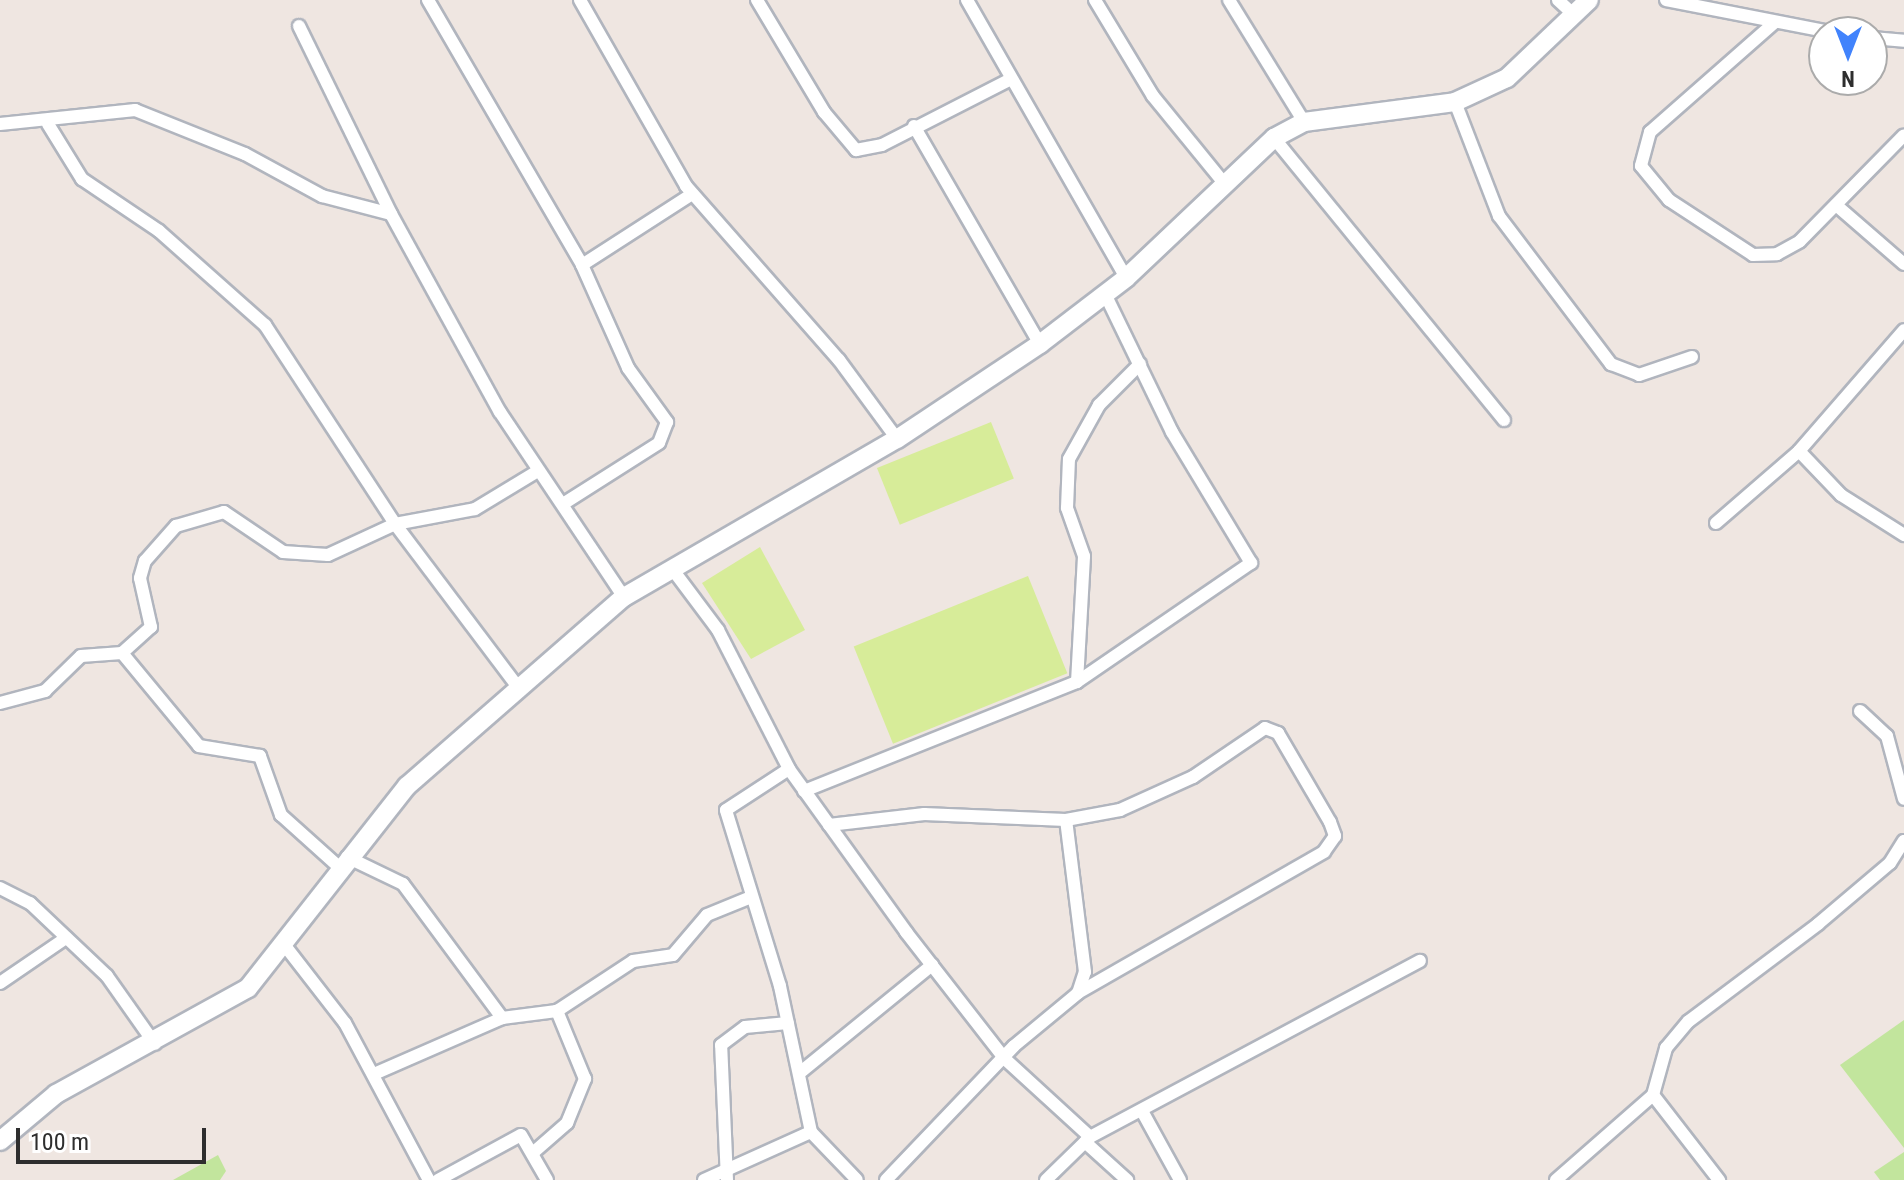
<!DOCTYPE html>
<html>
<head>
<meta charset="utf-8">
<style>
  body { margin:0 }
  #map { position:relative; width:1904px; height:1180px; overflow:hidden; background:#efe6e1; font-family:"Roboto Condensed",sans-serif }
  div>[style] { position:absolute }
  .green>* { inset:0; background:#c2e59d }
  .pitch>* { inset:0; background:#d7ec99; transform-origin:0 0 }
  .roads { filter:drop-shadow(2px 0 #b1b5be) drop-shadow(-2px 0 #b1b5be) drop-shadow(0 2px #b1b5be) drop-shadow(0 -2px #b1b5be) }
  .street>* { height:12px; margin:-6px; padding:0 6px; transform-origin:6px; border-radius:6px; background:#fff }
  .secondary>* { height:18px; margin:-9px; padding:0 9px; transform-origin:9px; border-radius:9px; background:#fff }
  span { translate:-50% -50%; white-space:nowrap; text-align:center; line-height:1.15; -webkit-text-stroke:6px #fff; paint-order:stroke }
  .north { position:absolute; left:1808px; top:16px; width:80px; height:80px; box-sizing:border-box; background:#fff; border:2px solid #ababab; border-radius:50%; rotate:180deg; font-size:22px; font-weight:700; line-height:32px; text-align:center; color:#2e2e2e }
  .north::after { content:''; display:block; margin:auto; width:28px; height:36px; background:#4183fc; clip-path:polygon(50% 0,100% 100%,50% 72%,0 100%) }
  .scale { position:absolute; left:16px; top:1128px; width:190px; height:36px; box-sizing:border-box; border:4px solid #2e2e2e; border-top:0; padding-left:10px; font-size:24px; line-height:28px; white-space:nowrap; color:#2e2e2e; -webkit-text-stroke:6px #fff; paint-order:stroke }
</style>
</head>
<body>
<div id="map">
  <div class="green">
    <i style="clip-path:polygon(1904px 1020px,1904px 1148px,1840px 1065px)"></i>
    <i style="clip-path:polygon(1904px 1152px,1904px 1180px,1880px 1180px,1874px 1172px)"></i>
    <i style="clip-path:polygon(218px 1155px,226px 1171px,220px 1180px,173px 1180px)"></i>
  </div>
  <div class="pitch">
    <i style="left:991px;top:422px;width:61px;height:123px;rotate:68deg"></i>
    <i style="clip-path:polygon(760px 547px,805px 630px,751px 659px,702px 583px)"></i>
    <i style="left:1028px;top:576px;width:105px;height:188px;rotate:68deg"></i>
  </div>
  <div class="roads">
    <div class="street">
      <i style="left:428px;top:0;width:306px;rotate:59.8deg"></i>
      <i style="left:582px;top:265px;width:113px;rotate:65.9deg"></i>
      <i style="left:628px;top:368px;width:67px;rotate:54.2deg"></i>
      <i style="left:667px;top:422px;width:22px;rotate:111deg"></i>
      <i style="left:659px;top:443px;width:114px;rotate:147.6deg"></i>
      <i style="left:580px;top:0;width:214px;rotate:60.3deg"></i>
      <i style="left:686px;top:186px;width:232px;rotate:48.7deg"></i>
      <i style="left:839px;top:360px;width:98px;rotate:53.7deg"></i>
      <i style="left:757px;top:0;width:131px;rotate:59.1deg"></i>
      <i style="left:824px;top:112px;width:50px;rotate:49.9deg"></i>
      <i style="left:856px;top:150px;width:26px;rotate:-11deg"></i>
      <i style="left:882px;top:145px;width:143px;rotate:-27.1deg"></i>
      <i style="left:967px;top:0;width:320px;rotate:60.2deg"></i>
      <i style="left:1095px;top:0;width:112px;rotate:58.9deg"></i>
      <i style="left:1153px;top:96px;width:112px;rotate:50.8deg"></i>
      <i style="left:1229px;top:0;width:143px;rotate:58.4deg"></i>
      <i style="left:1558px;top:0;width:19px;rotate:43deg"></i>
      <i style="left:1666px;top:0;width:168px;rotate:11deg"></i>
      <i style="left:1774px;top:23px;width:165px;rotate:138.7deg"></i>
      <i style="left:1650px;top:132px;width:35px;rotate:105deg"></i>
      <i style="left:1641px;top:166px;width:44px;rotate:50.5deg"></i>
      <i style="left:1669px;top:200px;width:100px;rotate:33.2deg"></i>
      <i style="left:1753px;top:255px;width:24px;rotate:-2deg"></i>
      <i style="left:1777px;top:254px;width:26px;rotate:-29deg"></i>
      <i style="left:1800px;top:241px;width:148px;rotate:-45.5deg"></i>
      <i style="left:299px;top:26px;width:209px;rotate:63.9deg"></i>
      <i style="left:1872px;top:38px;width:32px;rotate:5deg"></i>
      <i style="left:1455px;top:102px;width:122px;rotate:68.9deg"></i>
      <i style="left:1499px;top:216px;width:186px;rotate:52.9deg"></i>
      <i style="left:1611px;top:364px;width:30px;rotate:21deg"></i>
      <i style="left:1639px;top:375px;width:56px;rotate:-18.8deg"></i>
      <i style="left:0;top:124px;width:136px;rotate:-5.9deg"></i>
      <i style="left:135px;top:110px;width:118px;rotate:21.8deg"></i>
      <i style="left:245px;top:154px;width:88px;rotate:28.6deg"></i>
      <i style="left:322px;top:196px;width:71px;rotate:14.6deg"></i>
      <i style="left:391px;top:214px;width:226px;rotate:61.2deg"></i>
      <i style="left:500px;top:412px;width:223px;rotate:56.2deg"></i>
      <i style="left:48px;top:124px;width:65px;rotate:58.3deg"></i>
      <i style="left:82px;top:179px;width:93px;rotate:34deg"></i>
      <i style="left:159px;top:231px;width:142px;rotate:41.6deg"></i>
      <i style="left:265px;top:325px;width:238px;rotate:56.8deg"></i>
      <i style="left:395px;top:524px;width:204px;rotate:53deg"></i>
      <i style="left:914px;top:126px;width:252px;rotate:60deg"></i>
      <i style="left:1274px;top:138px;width:364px;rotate:50.8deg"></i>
      <i style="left:1836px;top:205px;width:90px;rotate:40.9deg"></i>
      <i style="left:582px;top:265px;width:131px;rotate:-32.8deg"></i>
      <i style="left:1799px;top:451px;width:61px;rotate:46.3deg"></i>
      <i style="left:1841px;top:495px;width:75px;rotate:32.4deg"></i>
      <i style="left:1716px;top:523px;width:110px;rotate:-40.9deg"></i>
      <i style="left:1799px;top:451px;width:160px;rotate:-49deg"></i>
      <i style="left:673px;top:570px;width:75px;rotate:53.1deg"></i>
      <i style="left:718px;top:630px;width:156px;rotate:62.9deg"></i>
      <i style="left:789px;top:769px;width:201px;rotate:54.3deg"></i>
      <i style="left:906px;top:932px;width:161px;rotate:52.1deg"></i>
      <i style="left:1005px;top:1059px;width:115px;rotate:42.5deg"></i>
      <i style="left:1090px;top:1137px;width:374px;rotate:-28.1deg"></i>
      <i style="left:1077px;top:682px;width:126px;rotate:-86.8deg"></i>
      <i style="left:1084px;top:556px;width:51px;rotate:-109.5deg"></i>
      <i style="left:1067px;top:508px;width:49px;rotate:-87.7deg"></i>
      <i style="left:1069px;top:459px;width:62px;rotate:-60.9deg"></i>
      <i style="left:1099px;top:405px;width:58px;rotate:-45deg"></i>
      <i style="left:0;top:703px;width:47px;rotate:-14.9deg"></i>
      <i style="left:45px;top:691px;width:50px;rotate:-44.2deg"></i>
      <i style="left:81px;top:656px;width:41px;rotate:-4.2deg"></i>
      <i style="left:1860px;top:711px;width:37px;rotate:43deg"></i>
      <i style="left:1887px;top:736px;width:65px;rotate:74.9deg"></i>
      <i style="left:804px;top:791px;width:294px;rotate:-21.8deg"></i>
      <i style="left:1077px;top:682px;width:211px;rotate:-34.4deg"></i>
      <i style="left:1251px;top:563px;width:153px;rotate:-121.1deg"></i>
      <i style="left:1172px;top:432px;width:153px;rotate:-115.9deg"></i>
      <i style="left:829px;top:825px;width:96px;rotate:-6.6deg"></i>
      <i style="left:924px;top:814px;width:142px;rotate:2.4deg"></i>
      <i style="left:1066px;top:820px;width:55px;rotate:-10.5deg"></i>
      <i style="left:1120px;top:810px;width:80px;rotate:-24.3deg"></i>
      <i style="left:1193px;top:777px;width:87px;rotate:-34.2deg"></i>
      <i style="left:1265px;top:728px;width:14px;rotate:21deg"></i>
      <i style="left:1278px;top:733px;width:103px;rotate:59.7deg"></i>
      <i style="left:1330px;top:822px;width:15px;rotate:70deg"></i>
      <i style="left:1335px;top:836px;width:19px;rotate:125deg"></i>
      <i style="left:1324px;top:852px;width:284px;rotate:150.2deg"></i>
      <i style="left:347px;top:857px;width:62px;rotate:25.7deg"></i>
      <i style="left:403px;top:884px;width:167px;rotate:53.5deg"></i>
      <i style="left:339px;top:867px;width:78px;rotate:-138.1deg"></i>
      <i style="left:281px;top:815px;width:63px;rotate:-109.6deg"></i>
      <i style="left:260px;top:756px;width:62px;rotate:-170.7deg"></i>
      <i style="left:199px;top:746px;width:121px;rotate:-129.6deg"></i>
      <i style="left:122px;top:653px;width:39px;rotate:-42deg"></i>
      <i style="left:151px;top:627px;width:50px;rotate:-102.7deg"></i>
      <i style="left:140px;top:578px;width:18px;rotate:-74deg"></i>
      <i style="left:145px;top:561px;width:47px;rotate:-48.5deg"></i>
      <i style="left:176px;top:526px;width:50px;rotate:-16.3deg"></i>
      <i style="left:224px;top:512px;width:71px;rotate:34.1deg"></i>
      <i style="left:283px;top:552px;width:45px;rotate:3.8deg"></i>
      <i style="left:328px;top:555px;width:74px;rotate:-24.8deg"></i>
      <i style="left:395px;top:524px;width:81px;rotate:-10.6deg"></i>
      <i style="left:475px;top:509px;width:71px;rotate:-31.2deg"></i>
      <i style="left:0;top:888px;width:34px;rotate:27deg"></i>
      <i style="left:30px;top:903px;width:106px;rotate:43.5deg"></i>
      <i style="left:107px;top:976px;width:83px;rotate:54.8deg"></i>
      <i style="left:286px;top:947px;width:96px;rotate:52.2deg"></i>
      <i style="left:345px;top:1023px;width:178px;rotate:61.9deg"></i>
      <i style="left:0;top:983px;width:80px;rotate:-34.3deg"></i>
      <i style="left:802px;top:1071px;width:168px;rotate:-39.2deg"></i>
      <i style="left:374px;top:1074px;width:140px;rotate:-23.6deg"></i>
      <i style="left:502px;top:1018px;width:55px;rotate:-7.3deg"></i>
      <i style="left:557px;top:1011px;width:91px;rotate:-33.3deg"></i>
      <i style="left:633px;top:961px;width:40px;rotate:-8.5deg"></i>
      <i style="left:673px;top:955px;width:52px;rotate:-49.6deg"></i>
      <i style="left:707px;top:915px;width:48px;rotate:-22.2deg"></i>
      <i style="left:1653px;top:1095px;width:108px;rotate:52.2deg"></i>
      <i style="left:1142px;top:1111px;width:79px;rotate:61.2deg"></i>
      <i style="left:811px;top:1132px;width:66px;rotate:46.2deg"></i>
      <i style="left:1085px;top:1142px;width:57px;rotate:42.1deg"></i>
      <i style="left:535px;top:1151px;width:43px;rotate:-41.2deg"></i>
      <i style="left:567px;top:1123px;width:48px;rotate:-67.8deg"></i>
      <i style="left:585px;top:1079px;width:74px;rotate:-112.4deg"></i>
      <i style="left:438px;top:1180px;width:94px;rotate:-28.5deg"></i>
      <i style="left:521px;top:1135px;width:52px;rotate:60deg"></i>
      <i style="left:704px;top:1180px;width:117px;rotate:-24.2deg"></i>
      <i style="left:811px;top:1132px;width:149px;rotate:-102deg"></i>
      <i style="left:780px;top:986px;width:184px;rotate:-107.1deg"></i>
      <i style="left:726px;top:810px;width:75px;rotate:-33.1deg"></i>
      <i style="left:727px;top:1180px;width:135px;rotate:-92.5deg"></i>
      <i style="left:721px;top:1045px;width:30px;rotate:-37deg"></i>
      <i style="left:745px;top:1027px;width:43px;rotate:-5.3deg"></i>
      <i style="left:886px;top:1180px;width:185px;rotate:-46.3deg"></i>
      <i style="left:1014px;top:1046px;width:83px;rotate:-39.6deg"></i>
      <i style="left:1078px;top:993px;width:22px;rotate:-72deg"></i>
      <i style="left:1085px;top:972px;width:153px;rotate:-97.1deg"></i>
      <i style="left:1046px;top:1180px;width:62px;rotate:-44.3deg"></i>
      <i style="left:1556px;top:1180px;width:129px;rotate:-41.2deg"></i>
      <i style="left:1653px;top:1095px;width:49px;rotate:-74.5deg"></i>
      <i style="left:1666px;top:1048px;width:35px;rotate:-50deg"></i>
      <i style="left:1689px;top:1021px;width:161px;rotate:-36.9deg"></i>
      <i style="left:1818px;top:924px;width:94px;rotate:-40.3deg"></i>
      <i style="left:1890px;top:863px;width:26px;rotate:-58deg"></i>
    </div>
    <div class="secondary">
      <i style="left:0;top:1141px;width:73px;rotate:-40deg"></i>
      <i style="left:56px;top:1094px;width:219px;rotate:-28.9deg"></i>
      <i style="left:248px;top:988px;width:257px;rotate:-51.8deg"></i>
      <i style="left:407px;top:786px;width:288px;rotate:-41.1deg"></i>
      <i style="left:624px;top:597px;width:315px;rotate:-30.1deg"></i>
      <i style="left:897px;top:439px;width:172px;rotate:-33.6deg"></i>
      <i style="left:1040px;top:344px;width:108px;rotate:-37.5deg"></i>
      <i style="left:1126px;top:278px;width:204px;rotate:-43.4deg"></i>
      <i style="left:1274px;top:138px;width:34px;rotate:-28deg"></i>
      <i style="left:1304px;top:122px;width:152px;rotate:-7.5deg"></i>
      <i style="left:1455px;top:102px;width:57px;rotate:-24.8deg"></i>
      <i style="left:1507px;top:78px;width:113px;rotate:-43.6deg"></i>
    </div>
  </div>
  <div class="north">N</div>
  <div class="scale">100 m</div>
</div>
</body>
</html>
